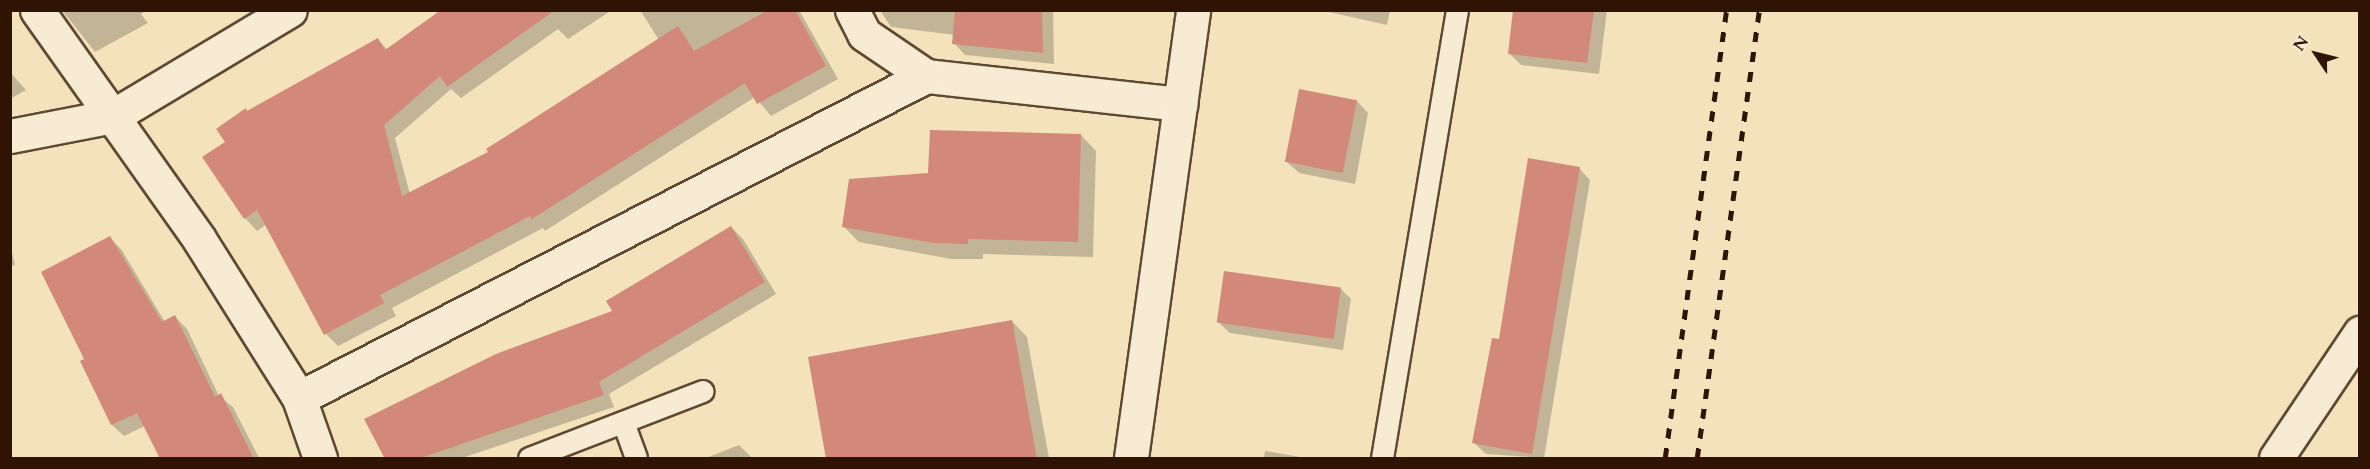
<!DOCTYPE html>
<html>
<head>
<meta charset="utf-8">
<style>
  body { margin:0 }
  #map { position:relative; width:2370px; height:469px; overflow:hidden; background:#f3e2bc; font-family:Cardo,serif }
  div>[style] { position:absolute }
  .shadow>* { inset:0; background:#0003 }
  .building>* { inset:0; background:#d28979; transform-origin:0 0 }
  .roads { filter:drop-shadow(2px 0 #604832) drop-shadow(-2px 0 #604832) drop-shadow(0 2px #604832) drop-shadow(0 -2px #604832) }
  .lane>* { height:21px; margin:-10.5px; padding:0 10.5px; transform-origin:10.5px; border-radius:10.5px; background:#f7ecd3 }
  .street>* { height:33px; margin:-16.5px; padding:0 16.5px; transform-origin:16.5px; border-radius:16.5px; background:#f7ecd3 }
  .secondary>* { height:33px; margin:-16.5px; padding:0 16.5px; transform-origin:16.5px; border-radius:16.5px; background:#f7ecd3 }
  .rail>* { height:4.5px; margin-top:-2.25px; transform-origin:0; background:repeating-linear-gradient(90deg,#2f1404 0 10px,transparent 0 20px) }
  span { translate:-50% -50%; white-space:nowrap; text-align:center; line-height:1.15; -webkit-text-stroke:4.5px #f7ecd3; paint-order:stroke }
  .frame { position:absolute; inset:0; border:12px solid #2f1404; pointer-events:none }
  .north { position:absolute; left:2286px; top:24px; width:60px; height:60px; -webkit-text-stroke:4px #f7ecd3; paint-order:stroke; rotate:305deg; font-size:16px; font-weight:700; line-height:24px; text-align:center; color:#2f1404 }
  .north::after { content:''; display:block; margin:auto; width:21px; height:27px; background:#2f1404; clip-path:polygon(50% 0,100% 100%,50% 72%,0 100%) }
</style>
</head>
<body>
<div id="map">
  <div class="shadow">
    <i style="clip-path:polygon(62px 10px,147px 10px,141px 14px,148px 23px,95px 52px)"></i>
    <i style="clip-path:polygon(444px 10px,612px 10px,568px 39px,558px 29px,461px 98px,451px 89px,395px 138px,410px 194px,491px 153px,659px 40px,640px 10px,799px 10px,838px 79px,771px 116px,755px 97px,545px 231px,543px 228px,392px 308px,396px 316px,338px 346px,326px 334px,267px 224px,257px 231px,245px 218px,227px 142px,248px 112px,378px 40px,388px 50px)"></i>
    <i style="clip-path:polygon(880px 10px,1053px 10px,1054px 64px,965px 55px,954px 43px,955px 35px,891px 27px)"></i>
    <i style="clip-path:polygon(1320px 10px,1390px 10px,1387px 25px)"></i>
    <i style="clip-path:polygon(1515px 10px,1607px 10px,1599px 74px,1521px 65px,1509px 53px)"></i>
    <i style="clip-path:polygon(10px 72px,26px 90px,10px 99px)"></i>
    <i style="clip-path:polygon(1357px 101px,1368px 113px,1355px 184px,1299px 173px,1287px 162px)"></i>
    <i style="clip-path:polygon(1081px 135px,1096px 151px,1093px 257px,983px 254px,983px 259px,951px 259px,859px 242px,843px 226px)"></i>
    <i style="clip-path:polygon(1579px 168px,1590px 180px,1544px 458px,1486px 454px,1474px 443px,1500px 341px)"></i>
    <i style="clip-path:polygon(731px 227px,743px 239px,776px 294px,609px 394px,614px 407px,462px 458px,386px 458px,614px 311px)"></i>
    <i style="clip-path:polygon(109px 237px,121px 249px,165px 322px,175px 317px,187px 329px,219px 396px,233px 407px,259px 458px,162px 458px,145px 426px,124px 436px,112px 425px,82px 362px,86px 360px)"></i>
    <i style="clip-path:polygon(10px 245px,15px 265px,10px 266px)"></i>
    <i style="clip-path:polygon(1340px 288px,1351px 299px,1343px 350px,1230px 333px,1219px 323px)"></i>
    <i style="clip-path:polygon(1012px 321px,1027px 337px,1049px 458px,828px 458px)"></i>
    <i style="clip-path:polygon(739px 445px,752px 458px,706px 458px)"></i>
    <i style="clip-path:polygon(1265px 451px,1306px 458px,1264px 458px)"></i>
  </div>
  <div class="building">
    <i style="clip-path:polygon(441px 10px,555px 10px,447px 87px,440px 76px,384px 125px,402px 196px,488px 152px,486px 149px,678px 26px,694px 51px,768px 10px,795px 10px,826px 66px,757px 104px,745px 83px,532px 219px,530px 216px,380px 295px,384px 303px,324px 335px,257px 210px,244px 219px,202px 157px,225px 142px,216px 129px,246px 108px,247px 111px,378px 38px,385px 50px)"></i>
    <i style="clip-path:polygon(955px 10px,1042px 10px,1043px 53px,952px 44px)"></i>
    <i style="clip-path:polygon(1513px 10px,1594px 10px,1587px 63px,1508px 54px)"></i>
    <i style="left:1299px;top:89px;width:59px;height:74px;rotate:11deg"></i>
    <i style="clip-path:polygon(930px 130px,1081px 134px,1078px 242px,968px 239px,968px 244px,934px 243px,842px 227px,849px 179px,928px 173px)"></i>
    <i style="clip-path:polygon(1528px 158px,1580px 167px,1532px 454px,1472px 443px,1492px 338px,1499px 339px)"></i>
    <i style="clip-path:polygon(731px 226px,765px 282px,599px 382px,604px 395px,418px 459px,385px 459px,364px 419px,496px 354px,612px 311px,606px 301px)"></i>
    <i style="clip-path:polygon(110px 236px,162px 322px,175px 315px,215px 397px,221px 393px,254px 459px,160px 459px,137px 413px,111px 425px,80px 361px,84px 359px,41px 272px)"></i>
    <i style="left:1224px;top:271px;width:118px;height:52px;rotate:8deg"></i>
    <i style="clip-path:polygon(1012px 320px,1037px 459px,826px 459px,808px 357px)"></i>
  </div>
  <div class="roads">
    <div class="lane">
      <i style="left:623px;top:422px;width:38px;rotate:70deg"></i>
      <i style="left:529px;top:458px;width:186px;rotate:-21.1deg"></i>
      <i style="left:1382px;top:458px;width:454px;rotate:-80.5deg"></i>
    </div>
    <div class="street">
      <i style="left:37px;top:10px;width:281px;rotate:54.7deg"></i>
      <i style="left:199px;top:239px;width:188px;rotate:57.8deg"></i>
      <i style="left:299px;top:398px;width:64px;rotate:70.7deg"></i>
      <i style="left:852px;top:10px;width:27px;rotate:63deg"></i>
      <i style="left:864px;top:34px;width:75px;rotate:34.1deg"></i>
      <i style="left:926px;top:76px;width:256px;rotate:6.3deg"></i>
      <i style="left:10px;top:136px;width:105px;rotate:-11deg"></i>
      <i style="left:113px;top:116px;width:206px;rotate:-30.9deg"></i>
      <i style="left:299px;top:398px;width:705px;rotate:-27.18deg"></i>
      <i style="left:2276px;top:458px;width:151px;rotate:-56.1deg"></i>
    </div>
    <div class="secondary">
      <i style="left:1131px;top:458px;width:452px;rotate:-82.1deg"></i>
    </div>
  </div>
  <div class="rail">
    <i style="left:1665px;top:458px;width:452px;rotate:-82.2deg"></i>
    <i style="left:1697px;top:458px;width:452px;rotate:-82.1deg"></i>
  </div>
  <div class="frame"></div>
  <div class="north">N</div>
</div>
</body>
</html>
